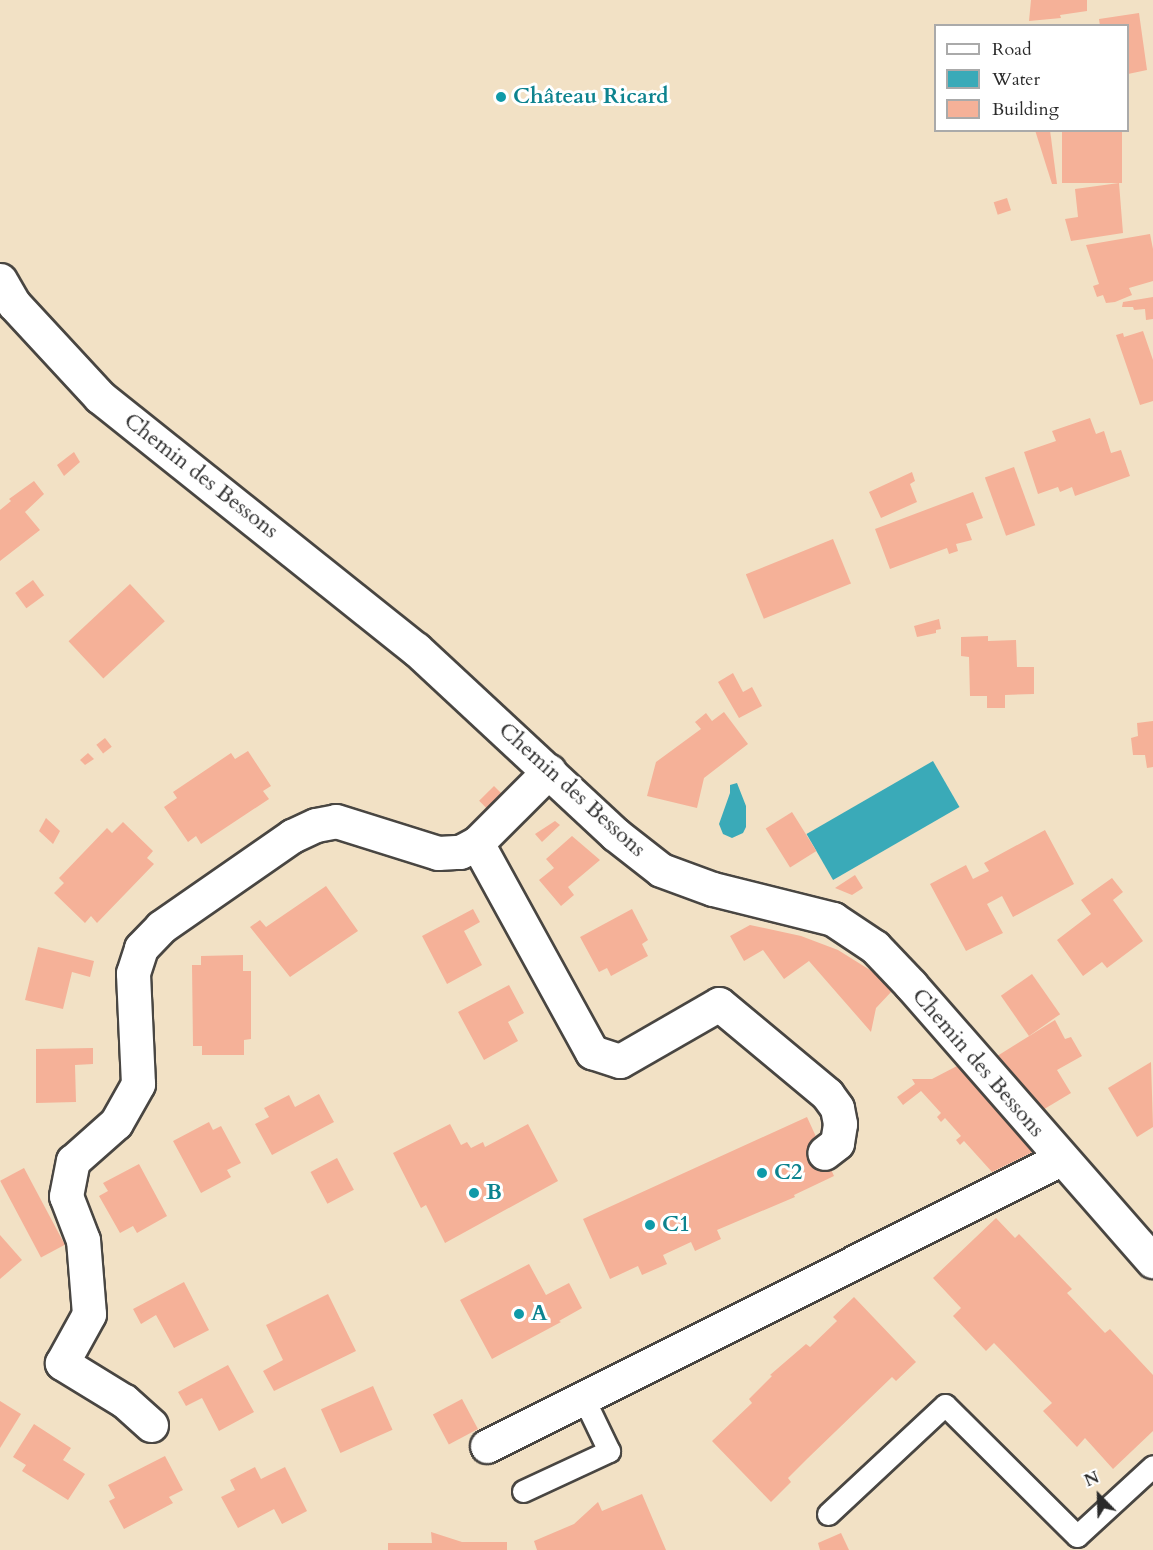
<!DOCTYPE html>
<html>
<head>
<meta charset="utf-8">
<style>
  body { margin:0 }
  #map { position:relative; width:1153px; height:1550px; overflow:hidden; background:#f2e1c5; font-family:Cardo,serif }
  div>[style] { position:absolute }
  .water>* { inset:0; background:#3aaab8; transform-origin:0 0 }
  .building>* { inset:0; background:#f5b198; transform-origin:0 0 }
  .roads { filter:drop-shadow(2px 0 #494642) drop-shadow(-2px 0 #494642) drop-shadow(0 2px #494642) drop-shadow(0 -2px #494642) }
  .lane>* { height:21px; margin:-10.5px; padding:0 10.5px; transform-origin:10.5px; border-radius:10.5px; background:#fff }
  .street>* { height:33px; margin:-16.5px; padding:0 16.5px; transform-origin:16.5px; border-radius:16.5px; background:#fff }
  .dots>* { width:16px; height:16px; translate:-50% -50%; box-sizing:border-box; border:3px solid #fff; border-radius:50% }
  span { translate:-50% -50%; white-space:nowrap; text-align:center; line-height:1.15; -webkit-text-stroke:6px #fff; paint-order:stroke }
  .culture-label { font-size:22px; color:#0d838f; font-weight:700 }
  .left { translate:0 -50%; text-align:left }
  .street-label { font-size:22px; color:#2b2b2b }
  .legend { position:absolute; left:934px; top:24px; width:195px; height:108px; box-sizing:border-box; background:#fff; border:2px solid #aaa; margin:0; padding:8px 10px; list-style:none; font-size:18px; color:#2b2b2b }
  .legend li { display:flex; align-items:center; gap:12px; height:30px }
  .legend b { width:30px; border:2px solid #aaa }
  .north { position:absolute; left:1069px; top:1466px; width:60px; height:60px; -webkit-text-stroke:4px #fff; paint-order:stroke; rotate:337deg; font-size:16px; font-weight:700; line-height:24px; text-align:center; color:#2b2b2b }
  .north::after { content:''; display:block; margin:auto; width:21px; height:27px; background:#2b2b2b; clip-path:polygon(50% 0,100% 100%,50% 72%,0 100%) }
</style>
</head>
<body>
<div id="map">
  <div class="water">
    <i style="left:933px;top:761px;width:53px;height:146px;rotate:60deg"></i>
    <i style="clip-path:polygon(737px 783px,746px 806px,746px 827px,743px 833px,732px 838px,723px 834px,719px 824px,730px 793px,730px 785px)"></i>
  </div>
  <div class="building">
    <i style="clip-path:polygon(1031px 0,1087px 0,1087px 11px,1060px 15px,1061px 18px,1029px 21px)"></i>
    <i style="clip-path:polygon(1139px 13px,1147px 70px,1128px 74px,1128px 26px,1100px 26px,1099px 19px)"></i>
    <i style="clip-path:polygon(1035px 130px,1050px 130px,1057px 184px,1052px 184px)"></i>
    <i style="left:1062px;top:130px;width:60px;height:53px"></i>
    <i style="clip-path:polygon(1119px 183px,1123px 233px,1071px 241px,1065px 219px,1078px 217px,1075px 189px)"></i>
    <i style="left:1007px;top:198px;width:13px;height:14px;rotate:72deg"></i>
    <i style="clip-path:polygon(1150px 234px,1153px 249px,1153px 281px,1129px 288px,1132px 295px,1115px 302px,1106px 303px,1103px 295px,1097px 297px,1093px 286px,1099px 284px,1086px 245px)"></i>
    <i style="clip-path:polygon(1153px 297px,1153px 319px,1146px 320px,1145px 309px,1134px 310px,1133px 307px,1122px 307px,1123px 302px)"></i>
    <i style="clip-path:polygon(1143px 331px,1153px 360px,1153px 401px,1140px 405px,1116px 335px,1123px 333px,1124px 337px)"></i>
    <i style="clip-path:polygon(1090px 418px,1096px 434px,1104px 431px,1111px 453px,1121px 450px,1130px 476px,1075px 496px,1072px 487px,1060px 492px,1058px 487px,1038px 494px,1024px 452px,1056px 441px,1052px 431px)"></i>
    <i style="clip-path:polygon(74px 452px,80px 462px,64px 476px,57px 465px)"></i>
    <i style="left:1014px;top:467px;width:62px;height:31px;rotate:70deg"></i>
    <i style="clip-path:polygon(912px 472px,915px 481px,910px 484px,917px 502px,881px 518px,869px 492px)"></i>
    <i style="clip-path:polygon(34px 481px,44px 494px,25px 512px,40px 530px,0 561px,0 510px,11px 501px,9px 499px)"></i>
    <i style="clip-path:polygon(973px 492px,983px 518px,966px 524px,972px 540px,956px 544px,958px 551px,949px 554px,947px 548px,890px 569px,875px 529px)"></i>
    <i style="left:833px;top:539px;width:48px;height:94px;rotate:68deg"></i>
    <i style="left:33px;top:580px;width:19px;height:22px;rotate:54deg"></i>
    <i style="left:130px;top:584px;width:51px;height:84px;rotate:47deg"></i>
    <i style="clip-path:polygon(939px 619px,941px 629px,936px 630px,936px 633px,917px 637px,914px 626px)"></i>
    <i style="clip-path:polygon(988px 636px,988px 641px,1016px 640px,1017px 667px,1034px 667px,1034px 694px,1005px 695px,1005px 708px,987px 708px,987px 696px,970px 696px,969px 657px,961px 656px,961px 637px)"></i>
    <i style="clip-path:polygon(733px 673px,743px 692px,752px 687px,762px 706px,739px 718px,718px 682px)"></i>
    <i style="clip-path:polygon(724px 712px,748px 744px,704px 778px,697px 808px,647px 796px,656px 762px,701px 729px,695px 722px,706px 713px,712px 721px)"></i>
    <i style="clip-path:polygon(1153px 721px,1153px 767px,1147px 768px,1145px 755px,1133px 755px,1131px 738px,1138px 736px,1137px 723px)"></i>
    <i style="left:105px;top:738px;width:11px;height:11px;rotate:52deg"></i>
    <i style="clip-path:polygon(248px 751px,271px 786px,263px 791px,269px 799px,201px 844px,196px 836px,188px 842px,164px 807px,177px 798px,173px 792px,231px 753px,235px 759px)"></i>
    <i style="clip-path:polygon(88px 753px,94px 759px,85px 765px,80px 760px)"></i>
    <i style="left:494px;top:786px;width:16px;height:21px;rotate:45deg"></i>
    <i style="left:792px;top:812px;width:46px;height:31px;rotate:58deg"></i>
    <i style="clip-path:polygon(46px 818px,60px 831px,53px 844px,39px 831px)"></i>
    <i style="clip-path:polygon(555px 821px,560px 825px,542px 842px,535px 834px)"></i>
    <i style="clip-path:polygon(123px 822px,153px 851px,147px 858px,154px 864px,97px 923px,91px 916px,85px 923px,54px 893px,64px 883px,59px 878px,107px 828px,112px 833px)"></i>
    <i style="clip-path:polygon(1045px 830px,1074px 884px,1013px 917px,1002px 896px,987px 904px,1003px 933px,966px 951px,930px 884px,966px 865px,973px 879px,989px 871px,984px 863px)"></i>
    <i style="clip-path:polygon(572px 836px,600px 860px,568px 887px,574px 895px,561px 906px,539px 880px,554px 868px,546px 859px)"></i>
    <i style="clip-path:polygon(855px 875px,863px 888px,852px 895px,835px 888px)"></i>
    <i style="clip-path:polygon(1112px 878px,1123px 892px,1113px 900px,1143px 941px,1107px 968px,1102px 962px,1083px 976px,1057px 940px,1091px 914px,1081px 900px)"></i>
    <i style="clip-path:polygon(326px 886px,358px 931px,290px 977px,250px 927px,260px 920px,266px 927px)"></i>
    <i style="clip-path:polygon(473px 909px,480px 922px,464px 931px,482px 965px,447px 984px,422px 936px)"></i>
    <i style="clip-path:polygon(632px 909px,648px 940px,642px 944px,648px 956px,611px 976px,607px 968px,599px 972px,580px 937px)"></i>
    <i style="clip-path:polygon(750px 925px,801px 936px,838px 950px,878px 975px,892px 991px,876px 1008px,871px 1032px,809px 961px,784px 979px,763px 950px,744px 961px,730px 936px)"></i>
    <i style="clip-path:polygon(38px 947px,94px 961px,90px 977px,72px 972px,63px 1009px,25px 1000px)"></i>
    <i style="clip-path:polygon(243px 955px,243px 971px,251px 971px,251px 1039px,244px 1040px,244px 1055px,202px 1055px,202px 1046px,193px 1046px,192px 965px,201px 965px,201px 956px)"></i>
    <i style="left:1032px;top:974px;width:49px;height:38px;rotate:55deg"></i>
    <i style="clip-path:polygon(509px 985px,524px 1013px,508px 1022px,518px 1041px,484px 1060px,458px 1012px)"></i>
    <i style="clip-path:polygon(1055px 1020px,1065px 1039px,1071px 1037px,1082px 1056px,1057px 1070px,1071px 1093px,1041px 1111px,994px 1058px)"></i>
    <i style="clip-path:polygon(93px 1048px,93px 1064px,75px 1065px,76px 1102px,36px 1103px,36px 1049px)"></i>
    <i style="clip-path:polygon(1151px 1062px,1153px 1127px,1137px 1137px,1108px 1088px)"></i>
    <i style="clip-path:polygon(957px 1066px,1035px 1151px,992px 1172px,964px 1141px,960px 1145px,956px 1140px,961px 1136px,945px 1118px,941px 1122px,937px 1117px,941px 1113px,921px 1091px,903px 1105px,897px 1097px,915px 1084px,912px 1079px,932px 1079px)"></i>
    <i style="clip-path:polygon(319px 1094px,334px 1122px,272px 1155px,255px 1124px,269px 1117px,264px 1108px,289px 1095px,295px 1107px)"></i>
    <i style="clip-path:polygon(807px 1117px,834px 1176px,794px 1195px,795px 1197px,717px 1230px,721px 1239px,695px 1251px,691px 1242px,663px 1255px,667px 1264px,642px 1275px,638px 1266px,610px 1279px,583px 1219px)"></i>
    <i style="clip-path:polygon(209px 1122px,213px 1130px,221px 1126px,241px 1163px,227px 1170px,231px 1177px,201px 1193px,173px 1141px)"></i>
    <i style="clip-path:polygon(450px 1124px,461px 1145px,467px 1142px,471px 1148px,483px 1142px,485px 1147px,528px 1124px,558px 1181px,445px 1243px,426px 1205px,421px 1208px,393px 1153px)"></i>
    <i style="left:337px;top:1158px;width:36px;height:30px;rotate:62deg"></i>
    <i style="clip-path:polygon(139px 1164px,167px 1216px,137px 1233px,133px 1226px,120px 1233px,99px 1196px,108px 1191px,103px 1183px)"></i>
    <i style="left:24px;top:1168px;width:87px;height:27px;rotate:62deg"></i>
    <i style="clip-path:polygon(996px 1218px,1015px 1238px,1019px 1234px,1072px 1289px,1067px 1293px,1105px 1333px,1110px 1329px,1153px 1375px,1153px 1431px,1113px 1469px,1085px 1438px,1077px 1447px,1043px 1411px,1052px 1403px,994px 1343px,986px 1351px,953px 1316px,961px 1308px,933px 1278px)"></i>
    <i style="clip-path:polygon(0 1235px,22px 1260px,0 1279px)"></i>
    <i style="clip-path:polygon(529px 1264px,546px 1295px,569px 1283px,582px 1308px,559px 1321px,561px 1322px,492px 1359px,460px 1300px)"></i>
    <i style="clip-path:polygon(184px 1282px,209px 1330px,174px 1348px,156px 1315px,141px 1324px,133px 1309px)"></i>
    <i style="clip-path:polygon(328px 1294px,356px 1351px,274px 1391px,263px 1371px,283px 1360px,266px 1325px)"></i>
    <i style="clip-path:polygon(854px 1297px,916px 1362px,896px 1381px,892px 1377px,808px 1458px,788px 1478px,791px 1482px,771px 1502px,712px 1441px,752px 1403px,749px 1399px,772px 1376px,770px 1375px,806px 1344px,810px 1347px,837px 1321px,833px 1317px)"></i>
    <i style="clip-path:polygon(228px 1365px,254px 1412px,219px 1431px,202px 1398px,186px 1406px,178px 1392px)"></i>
    <i style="left:373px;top:1386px;width:48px;height:57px;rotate:66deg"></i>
    <i style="left:462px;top:1399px;width:34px;height:33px;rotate:62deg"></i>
    <i style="clip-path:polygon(0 1401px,21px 1414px,0 1448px)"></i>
    <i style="clip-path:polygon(34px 1424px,71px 1448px,63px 1460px,85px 1474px,68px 1500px,22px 1471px,26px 1465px,13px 1457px)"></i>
    <i style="clip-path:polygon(165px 1456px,183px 1490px,169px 1497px,173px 1503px,124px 1529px,109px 1501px,115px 1498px,108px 1485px)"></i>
    <i style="clip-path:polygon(255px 1467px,261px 1479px,285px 1467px,307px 1511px,282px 1524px,274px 1509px,238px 1528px,221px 1497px,235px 1490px,230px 1480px)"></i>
    <i style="clip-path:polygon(642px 1494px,666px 1550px,537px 1550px,534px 1541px,574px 1524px,598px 1502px,602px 1511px)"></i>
    <i style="clip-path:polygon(431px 1532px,462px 1542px,507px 1542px,507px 1550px,388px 1550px,388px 1543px,432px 1543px)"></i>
    <i style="clip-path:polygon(841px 1533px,849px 1550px,820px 1550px,818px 1543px)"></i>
  </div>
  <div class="roads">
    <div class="lane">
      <i style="left:523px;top:1491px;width:95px;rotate:-24.9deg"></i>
      <i style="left:609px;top:1451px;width:60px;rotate:-115.7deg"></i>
      <i style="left:828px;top:1514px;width:160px;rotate:-43deg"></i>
      <i style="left:945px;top:1405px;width:186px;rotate:44.8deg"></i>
      <i style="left:1077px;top:1536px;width:103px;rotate:-42.6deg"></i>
    </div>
    <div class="street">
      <i style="left:0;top:280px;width:28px;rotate:60deg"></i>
      <i style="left:14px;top:304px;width:127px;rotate:47.2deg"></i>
      <i style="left:100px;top:397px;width:404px;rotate:38.6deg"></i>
      <i style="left:416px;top:649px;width:272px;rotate:42.9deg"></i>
      <i style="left:615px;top:834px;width:58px;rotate:38deg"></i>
      <i style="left:661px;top:870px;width:55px;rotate:20.1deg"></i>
      <i style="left:713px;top:889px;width:124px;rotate:14deg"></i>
      <i style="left:833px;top:919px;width:50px;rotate:33.7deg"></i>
      <i style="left:875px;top:947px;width:52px;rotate:46.5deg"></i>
      <i style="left:911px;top:985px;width:367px;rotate:48.8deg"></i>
      <i style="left:477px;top:843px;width:239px;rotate:61.2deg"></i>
      <i style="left:592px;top:1052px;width:29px;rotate:18deg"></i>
      <i style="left:620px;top:1061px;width:114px;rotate:-29.9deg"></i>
      <i style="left:719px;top:1004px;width:141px;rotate:39.8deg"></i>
      <i style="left:827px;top:1094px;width:17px;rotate:54deg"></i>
      <i style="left:837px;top:1108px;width:16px;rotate:79deg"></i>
      <i style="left:840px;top:1124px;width:19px;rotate:99deg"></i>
      <i style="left:837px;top:1143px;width:16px;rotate:142deg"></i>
      <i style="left:151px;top:1425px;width:36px;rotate:-138deg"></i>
      <i style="left:124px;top:1401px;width:73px;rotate:-148.5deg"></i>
      <i style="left:62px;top:1363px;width:56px;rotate:-61.1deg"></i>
      <i style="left:89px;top:1314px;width:74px;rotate:-94.6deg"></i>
      <i style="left:83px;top:1240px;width:47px;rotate:-111.1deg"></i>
      <i style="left:66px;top:1196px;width:36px;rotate:-79deg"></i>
      <i style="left:73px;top:1161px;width:57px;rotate:-41.5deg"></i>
      <i style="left:116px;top:1123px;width:45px;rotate:-60.6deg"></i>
      <i style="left:138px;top:1084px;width:111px;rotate:-92.6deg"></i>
      <i style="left:133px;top:973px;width:26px;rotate:-72deg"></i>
      <i style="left:141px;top:948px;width:29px;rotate:-46deg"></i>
      <i style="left:161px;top:927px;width:160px;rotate:-34.8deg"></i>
      <i style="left:292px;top:836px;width:26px;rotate:-25deg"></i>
      <i style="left:316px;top:825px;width:20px;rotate:-11deg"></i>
      <i style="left:336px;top:821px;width:107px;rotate:17.4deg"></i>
      <i style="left:438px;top:853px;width:22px;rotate:-3deg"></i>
      <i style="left:460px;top:852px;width:19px;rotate:-28deg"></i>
      <i style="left:477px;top:843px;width:102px;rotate:-45deg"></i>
      <i style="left:487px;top:1446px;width:642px;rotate:-26.57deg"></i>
    </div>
  </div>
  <div class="dots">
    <i style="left:501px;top:97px;background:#0f9aa8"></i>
    <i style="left:762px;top:1173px;background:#0f9aa8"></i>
    <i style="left:474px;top:1193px;background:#0f9aa8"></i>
    <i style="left:650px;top:1225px;background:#0f9aa8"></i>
    <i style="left:519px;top:1314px;background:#0f9aa8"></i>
  </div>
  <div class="culture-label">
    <span class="left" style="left:513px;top:97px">Château Ricard</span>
    <span class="left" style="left:774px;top:1173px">C2</span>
    <span class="left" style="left:486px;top:1193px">B</span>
    <span class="left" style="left:662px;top:1225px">C1</span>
    <span class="left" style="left:531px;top:1314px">A</span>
  </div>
  <div class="street-label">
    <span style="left:201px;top:476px;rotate:38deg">Chemin des Bessons</span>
    <span style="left:572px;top:790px;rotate:42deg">Chemin des Bessons</span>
    <span style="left:978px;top:1063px;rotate:49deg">Chemin des Bessons</span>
  </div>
  <ul class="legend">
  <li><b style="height:8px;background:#fff"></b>Road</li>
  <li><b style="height:16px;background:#3aaab8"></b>Water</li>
  <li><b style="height:16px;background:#f5b198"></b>Building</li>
  </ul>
  <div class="north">N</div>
</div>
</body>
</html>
